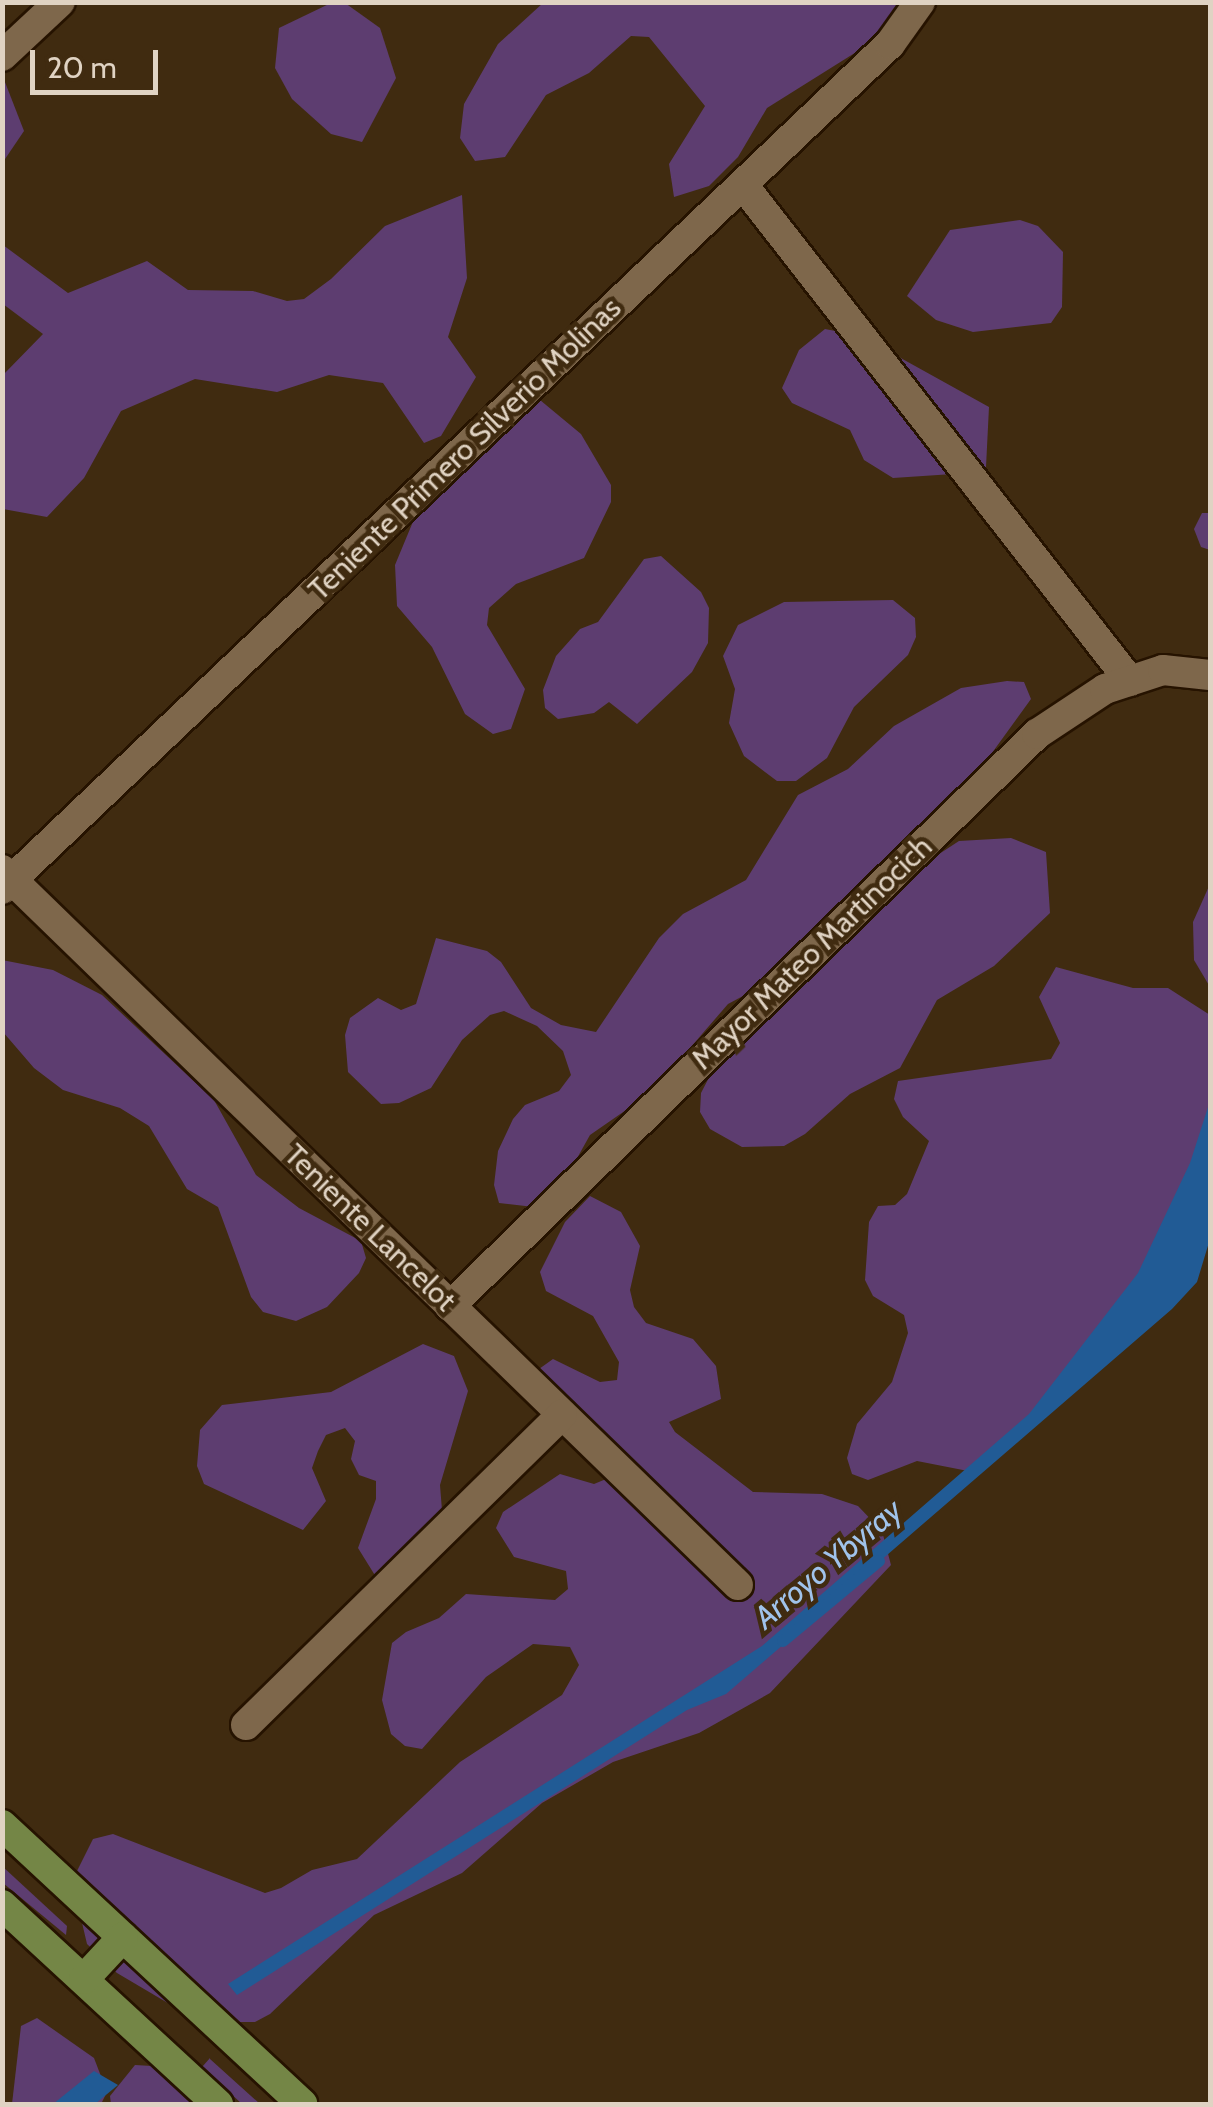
<!DOCTYPE html>
<html>
<head>
<meta charset="utf-8">
<style>
  body { margin:0 }
  #map { position:relative; width:1213px; height:2107px; overflow:hidden; background:#402b10; font-family:Cabin,sans-serif }
  div>[style] { position:absolute }
  .green>* { inset:0; background:#5d3d70 }
  .water>* { inset:0; background:#215b95 }
  .stream>* { height:12px; margin:-6px; padding:0 6px; transform-origin:6px; border-radius:6px; background:#215b95 }
  .roads { filter:drop-shadow(2px 0 #261300) drop-shadow(-2px 0 #261300) drop-shadow(0 2px #261300) drop-shadow(0 -2px #261300) }
  .minor>* { height:30px; margin:-15px; padding:0 15px; transform-origin:15px; border-radius:15px; background:#7e674b }
  .major>* { height:30px; margin:-15px; padding:0 15px; transform-origin:15px; border-radius:15px; background:#748646 }
  span { translate:-50% -50%; white-space:nowrap; text-align:center; line-height:1.15; -webkit-text-stroke:9px #402b10; paint-order:stroke }
  .street-label { font-size:30px; color:#e0d3c3 }
  .water-label { font-size:32px; color:#a0c3eb; font-style:italic }
  .frame { position:absolute; inset:0; border:5px solid #e0d3c3; pointer-events:none }
  .scale { position:absolute; left:30px; top:50px; width:128px; height:45px; box-sizing:border-box; border:5px solid #e0d3c3; border-top:0; padding-left:12px; font-size:30px; line-height:35px; white-space:nowrap; color:#e0d3c3; -webkit-text-stroke:8px #402b10; paint-order:stroke }
</style>
</head>
<body>
<div id="map">
  <div class="green">
    <i style="clip-path:polygon(331px 3px,345px 3px,380px 28px,396px 78px,362px 142px,331px 134px,292px 99px,275px 68px,279px 28px)"></i>
    <i style="clip-path:polygon(543px 3px,910px 3px,893px 29px,767px 108px,738px 157px,709px 186px,674px 197px,669px 164px,705px 106px,649px 37px,631px 36px,589px 73px,546px 95px,505px 157px,475px 161px,460px 138px,464px 104px,498px 44px)"></i>
    <i style="clip-path:polygon(3px 77px,24px 131px,3px 162px,2px 162px)"></i>
    <i style="clip-path:polygon(462px 195px,467px 278px,448px 337px,476px 377px,441px 436px,424px 443px,383px 383px,329px 375px,277px 392px,195px 379px,121px 411px,84px 478px,47px 517px,3px 509px,3px 375px,43px 334px,3px 304px,3px 245px,68px 293px,147px 261px,188px 290px,253px 291px,287px 301px,304px 299px,331px 279px,385px 226px)"></i>
    <i style="clip-path:polygon(1020px 220px,1038px 226px,1063px 252px,1062px 307px,1051px 323px,973px 332px,936px 320px,907px 296px,950px 230px)"></i>
    <i style="clip-path:polygon(825px 329px,861px 336px,989px 407px,985px 487px,953px 474px,893px 478px,864px 460px,850px 430px,792px 403px,782px 388px,799px 350px)"></i>
    <i style="clip-path:polygon(540px 400px,581px 434px,611px 485px,611px 502px,584px 558px,516px 584px,489px 608px,487px 625px,525px 689px,511px 729px,493px 734px,465px 714px,432px 647px,397px 606px,395px 565px,422px 500px,522px 403px)"></i>
    <i style="clip-path:polygon(1202px 513px,1210px 513px,1210px 550px,1201px 547px,1194px 529px)"></i>
    <i style="clip-path:polygon(661px 556px,701px 592px,709px 608px,708px 643px,692px 672px,637px 724px,609px 702px,594px 713px,558px 719px,545px 708px,543px 690px,556px 656px,580px 629px,598px 622px,644px 559px)"></i>
    <i style="clip-path:polygon(893px 600px,915px 618px,916px 637px,908px 655px,854px 707px,827px 758px,796px 781px,777px 781px,744px 756px,729px 723px,735px 689px,723px 656px,738px 625px,784px 602px)"></i>
    <i style="clip-path:polygon(1007px 681px,1024px 682px,1031px 699px,976px 775px,847px 899px,913px 871px,959px 841px,1011px 838px,1046px 852px,1050px 913px,994px 966px,937px 1000px,900px 1068px,850px 1094px,805px 1134px,784px 1146px,742px 1147px,710px 1129px,700px 1112px,701px 1093px,717px 1062px,776px 1007px,758px 988px,728px 1004px,652px 1092px,590px 1135px,571px 1169px,534px 1207px,499px 1203px,494px 1185px,498px 1151px,513px 1119px,525px 1105px,559px 1091px,571px 1075px,563px 1051px,537px 1026px,504px 1011px,490px 1015px,462px 1040px,431px 1088px,399px 1103px,381px 1104px,348px 1072px,345px 1035px,350px 1018px,378px 998px,401px 1010px,416px 1004px,436px 938px,487px 951px,501px 962px,531px 1008px,561px 1025px,596px 1032px,659px 938px,683px 914px,746px 880px,798px 795px,848px 769px,894px 726px,961px 688px)"></i>
    <i style="clip-path:polygon(1210px 884px,1210px 987px,1194px 960px,1193px 922px)"></i>
    <i style="clip-path:polygon(2px 960px,53px 970px,102px 995px,214px 1100px,256px 1175px,299px 1208px,361px 1241px,366px 1258px,359px 1273px,327px 1307px,296px 1321px,263px 1312px,251px 1297px,218px 1207px,187px 1189px,149px 1126px,120px 1108px,63px 1090px,34px 1068px,3px 1032px)"></i>
    <i style="clip-path:polygon(1056px 967px,1133px 988px,1168px 988px,1210px 1015px,1210px 1158px,1157px 1259px,1026px 1428px,968px 1471px,917px 1461px,868px 1480px,852px 1474px,847px 1458px,857px 1424px,892px 1382px,908px 1333px,904px 1315px,873px 1296px,865px 1280px,869px 1222px,878px 1206px,895px 1205px,907px 1194px,929px 1141px,903px 1117px,894px 1099px,898px 1081px,1051px 1059px,1060px 1043px,1039px 997px)"></i>
    <i style="clip-path:polygon(590px 1196px,621px 1212px,640px 1246px,630px 1290px,634px 1307px,646px 1323px,693px 1339px,716px 1366px,721px 1399px,669px 1422px,675px 1432px,753px 1492px,822px 1494px,858px 1506px,882px 1531px,891px 1565px,770px 1693px,699px 1733px,613px 1762px,542px 1803px,462px 1873px,374px 1915px,270px 2014px,255px 2022px,220px 2022px,183px 2012px,117px 1973px,87px 1944px,75px 1893px,77px 1871px,93px 1839px,113px 1834px,265px 1893px,281px 1888px,312px 1870px,357px 1859px,460px 1762px,562px 1695px,579px 1665px,570px 1647px,533px 1644px,486px 1677px,422px 1749px,405px 1746px,391px 1734px,382px 1700px,392px 1643px,406px 1632px,439px 1618px,466px 1594px,555px 1600px,568px 1589px,566px 1571px,514px 1557px,496px 1528px,503px 1512px,560px 1474px,594px 1484px,611px 1477px,537px 1386px,539px 1369px,553px 1359px,600px 1382px,617px 1380px,619px 1362px,593px 1316px,546px 1291px,540px 1272px,565px 1222px)"></i>
    <i style="clip-path:polygon(423px 1344px,454px 1356px,468px 1391px,440px 1485px,443px 1523px,376px 1577px,358px 1548px,376px 1499px,376px 1481px,359px 1475px,351px 1459px,355px 1441px,345px 1428px,326px 1435px,318px 1451px,312px 1468px,326px 1501px,303px 1530px,204px 1484px,197px 1466px,200px 1430px,222px 1405px,331px 1392px)"></i>
    <i style="clip-path:polygon(2px 1866px,67px 1926px,66px 1935px,3px 1883px)"></i>
    <i style="clip-path:polygon(37px 2018px,94px 2058px,107px 2092px,101px 2104px,12px 2104px,21px 2026px)"></i>
    <i style="clip-path:polygon(210px 2058px,210px 2059px,260px 2104px,242px 2104px,202px 2067px)"></i>
    <i style="clip-path:polygon(135px 2065px,169px 2067px,218px 2104px,111px 2104px,110px 2096px)"></i>
  </div>
  <div class="water">
    <i style="clip-path:polygon(1210px 1101px,1210px 1239px,1197px 1282px,1172px 1309px,726px 1694px,687px 1710px,237px 1995px,228px 1984px,762px 1646px,1029px 1414px,1138px 1273px,1190px 1163px)"></i>
    <i style="clip-path:polygon(94px 2071px,118px 2085px,95px 2104px,53px 2104px)"></i>
  </div>
  <div class="stream">
    <i style="left:783px;top:1641px;width:125px;rotate:-39.8deg"></i>
  </div>
  <div class="roads">
    <div class="minor">
      <i style="left:2px;top:56px;width:79px;rotate:-43deg"></i>
      <i style="left:743px;top:185px;width:629px;rotate:52.04deg"></i>
      <i style="left:2px;top:870px;width:1026px;rotate:44.17deg"></i>
      <i style="left:2px;top:889px;width:1226px;rotate:-43.58deg"></i>
      <i style="left:890px;top:44px;width:52px;rotate:-54.5deg"></i>
      <i style="left:450px;top:1306px;width:820px;rotate:-44.26deg"></i>
      <i style="left:1037px;top:734px;width:82px;rotate:-33.5deg"></i>
      <i style="left:1105px;top:689px;width:61px;rotate:-18.1deg"></i>
      <i style="left:1163px;top:670px;width:47px;rotate:6.1deg"></i>
      <i style="left:246px;top:1725px;width:443px;rotate:-44.5deg"></i>
    </div>
    <div class="major">
      <i style="left:2px;top:1825px;width:410px;rotate:42.9deg"></i>
      <i style="left:2px;top:1905px;width:294px;rotate:42.7deg"></i>
      <i style="left:84px;top:1979px;width:57px;rotate:-47.1deg"></i>
    </div>
  </div>
  <div class="street-label">
    <span style="left:465px;top:449px;rotate:-44deg">Teniente Primero Silverio Molinas</span>
    <span style="left:812px;top:953px;rotate:-44deg">Mayor Mateo Martinocich</span>
    <span style="left:370px;top:1228px;rotate:44deg">Teniente Lancelot</span>
  </div>
  <div class="water-label">
    <span style="left:828px;top:1564px;rotate:-40deg">Arroyo Ybyray</span>
  </div>
  <div class="frame"></div>
  <div class="scale">20 m</div>
</div>
</body>
</html>
